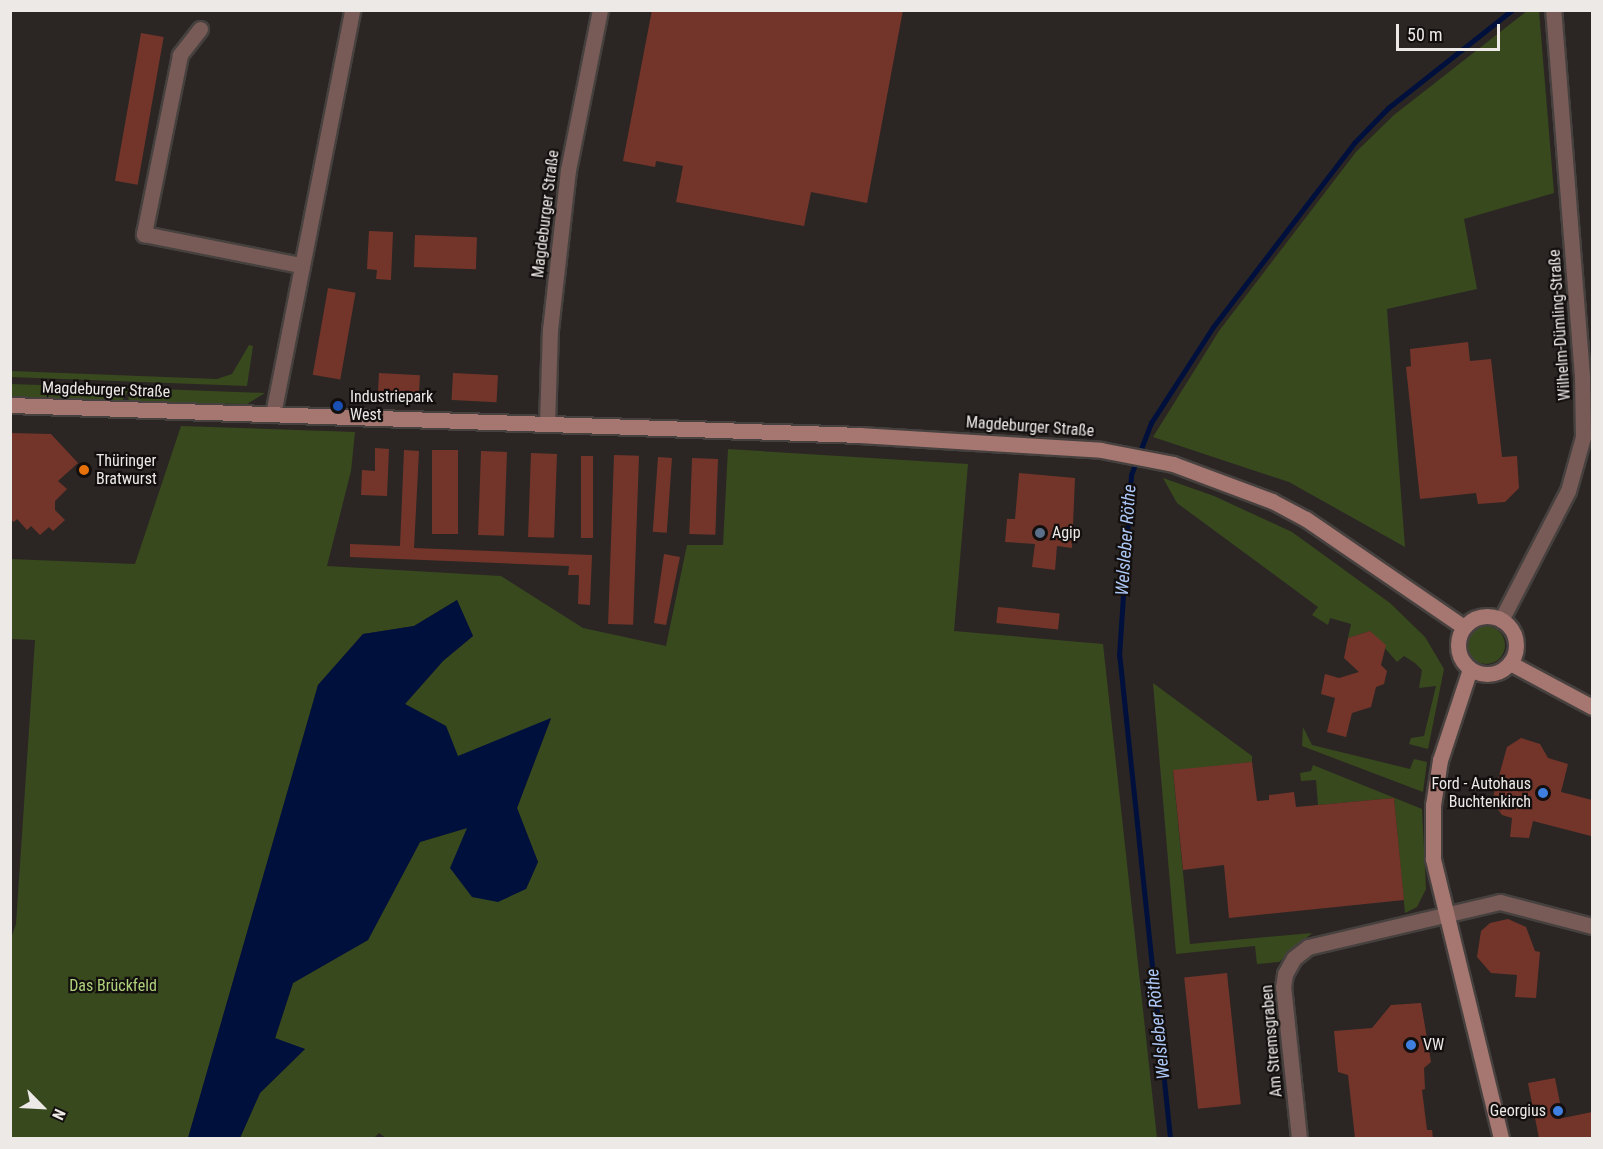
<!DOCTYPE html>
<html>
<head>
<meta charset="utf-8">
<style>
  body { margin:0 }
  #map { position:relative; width:1603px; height:1149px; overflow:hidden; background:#2b2624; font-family:"Roboto Condensed",sans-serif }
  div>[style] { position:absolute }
  .green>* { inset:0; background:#38491e }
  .round { border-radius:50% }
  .water>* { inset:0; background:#00103d }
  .stream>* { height:4.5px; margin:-2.25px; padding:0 2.25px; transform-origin:2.25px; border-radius:2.25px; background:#00103d }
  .building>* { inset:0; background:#73352a; transform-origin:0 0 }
  .roads { filter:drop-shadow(2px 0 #46413f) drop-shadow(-2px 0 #46413f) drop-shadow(0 2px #46413f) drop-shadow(0 -2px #46413f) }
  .minor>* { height:15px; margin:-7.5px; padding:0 7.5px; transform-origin:7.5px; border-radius:7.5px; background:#785b56 }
  .tertiary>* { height:15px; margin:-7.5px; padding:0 7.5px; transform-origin:7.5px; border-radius:7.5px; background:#785b56 }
  .secondary>* { height:15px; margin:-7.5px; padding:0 7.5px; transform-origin:7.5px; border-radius:7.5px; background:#a67770 }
  .secondary>.ring { margin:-7.5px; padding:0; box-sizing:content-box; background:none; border:15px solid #a67770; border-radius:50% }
  .dots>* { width:16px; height:16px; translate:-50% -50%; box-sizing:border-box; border:3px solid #120f0e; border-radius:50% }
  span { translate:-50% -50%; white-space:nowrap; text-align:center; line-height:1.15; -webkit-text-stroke:4.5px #120f0e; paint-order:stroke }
  .street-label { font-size:16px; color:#ece9e7 }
  .poi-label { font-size:16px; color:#ece9e7 }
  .left { translate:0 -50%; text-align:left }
  .right { translate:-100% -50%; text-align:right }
  .park-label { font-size:16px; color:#afd27c }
  .water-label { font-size:18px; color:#adc7f6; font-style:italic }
  .frame { position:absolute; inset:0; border:12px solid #ece9e7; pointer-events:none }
  .north { position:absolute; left:12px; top:1077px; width:60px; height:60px; -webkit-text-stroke:4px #120f0e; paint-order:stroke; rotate:114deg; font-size:16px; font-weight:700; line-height:24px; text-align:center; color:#ece9e7 }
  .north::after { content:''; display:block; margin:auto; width:21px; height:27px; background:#ece9e7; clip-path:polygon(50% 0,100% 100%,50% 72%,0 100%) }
  .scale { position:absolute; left:1396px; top:24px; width:104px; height:27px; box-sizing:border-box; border:3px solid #ece9e7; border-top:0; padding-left:8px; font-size:18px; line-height:21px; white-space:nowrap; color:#ece9e7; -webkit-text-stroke:4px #120f0e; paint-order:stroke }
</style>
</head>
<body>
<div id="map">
  <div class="green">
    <i style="clip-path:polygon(1527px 11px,1539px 11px,1554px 193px,1464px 219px,1477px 289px,1387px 309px,1405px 547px,1289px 482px,1153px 437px,1219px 331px,1356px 152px,1394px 115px)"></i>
    <i style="clip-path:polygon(249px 345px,253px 346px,247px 386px,11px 377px,11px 371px,217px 379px,232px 374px)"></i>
    <i style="clip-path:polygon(11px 384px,130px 388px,122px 401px,99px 401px,11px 398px)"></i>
    <i style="clip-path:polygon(132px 388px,265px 393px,247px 404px,133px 402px,128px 399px)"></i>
    <i style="clip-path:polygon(181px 426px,355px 432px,351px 471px,327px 566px,501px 576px,583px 628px,666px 646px,687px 545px,723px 545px,728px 449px,968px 464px,954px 631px,1103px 644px,1157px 1138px,386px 1138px,379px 1133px,374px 1138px,240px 1138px,260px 1093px,305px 1049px,275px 1039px,293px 983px,368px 940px,420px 842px,467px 828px,526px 889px,538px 862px,517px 808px,551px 719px,458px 757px,446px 726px,405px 704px,443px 661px,473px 636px,457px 600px,414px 626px,363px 634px,318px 685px,188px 1138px,11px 1138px,10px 941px,16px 924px,35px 640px,11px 639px,10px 559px,135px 564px)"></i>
    <i style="clip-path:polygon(1163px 478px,1214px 496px,1292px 532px,1390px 603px,1425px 637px,1444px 669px,1428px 749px,1409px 744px,1411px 738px,1424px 736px,1436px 686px,1419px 688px,1422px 670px,1415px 663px,1404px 656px,1397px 662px,1370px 631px,1348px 638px,1351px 624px,1330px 618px,1328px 625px,1312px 615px,1318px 607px,1177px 503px)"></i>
    <i class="round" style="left:1467px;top:626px;width:38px;height:38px"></i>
    <i style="clip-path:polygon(1153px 683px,1252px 756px,1252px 762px,1173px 771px,1190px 944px,1312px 933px,1279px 962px,1257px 964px,1255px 946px,1176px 954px)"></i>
    <i style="clip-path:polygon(1303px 727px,1312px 745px,1410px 769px,1414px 759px,1427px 762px,1423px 792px,1302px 746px)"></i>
    <i style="clip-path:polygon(1313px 765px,1422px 809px,1426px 889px,1417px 907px,1405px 913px,1394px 798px,1318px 805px,1316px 780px,1301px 781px,1300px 773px,1311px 771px)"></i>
  </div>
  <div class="water">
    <i style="clip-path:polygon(457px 600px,473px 636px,443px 661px,405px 704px,446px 726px,458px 756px,551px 718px,517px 808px,538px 862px,526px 889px,498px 902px,472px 897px,450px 868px,467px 828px,420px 842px,368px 940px,293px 983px,275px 1038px,305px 1049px,260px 1093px,240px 1138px,188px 1138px,318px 685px,363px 634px,414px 626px)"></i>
  </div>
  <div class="stream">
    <i style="left:1170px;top:1138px;width:485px;rotate:-96deg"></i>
    <i style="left:1119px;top:656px;width:181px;rotate:-86.2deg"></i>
    <i style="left:1131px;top:475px;width:56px;rotate:-69deg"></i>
    <i style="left:1151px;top:423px;width:114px;rotate:-57.1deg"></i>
    <i style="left:1213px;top:327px;width:232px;rotate:-52.5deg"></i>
    <i style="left:1354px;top:143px;width:49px;rotate:-45.8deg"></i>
    <i style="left:1388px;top:108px;width:158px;rotate:-38.3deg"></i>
  </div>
  <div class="building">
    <i style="clip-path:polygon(652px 10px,903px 10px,867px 203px,811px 192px,804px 226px,676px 202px,683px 166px,656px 161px,655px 167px,623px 161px)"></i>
    <i style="left:141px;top:33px;width:23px;height:150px;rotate:10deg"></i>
    <i style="clip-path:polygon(369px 231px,393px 232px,391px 280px,376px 279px,377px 270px,367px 269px)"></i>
    <i style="left:415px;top:235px;width:62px;height:32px;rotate:2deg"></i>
    <i style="left:328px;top:288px;width:28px;height:88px;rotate:10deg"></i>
    <i style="clip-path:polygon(1468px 342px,1470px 361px,1491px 359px,1502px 457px,1517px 456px,1519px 488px,1505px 502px,1478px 504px,1476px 493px,1420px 499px,1406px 367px,1411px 366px,1410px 349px)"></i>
    <i style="left:379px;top:373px;width:41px;height:22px;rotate:3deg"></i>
    <i style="left:453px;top:373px;width:45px;height:27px;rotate:3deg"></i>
    <i style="clip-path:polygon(10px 433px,51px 434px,78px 463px,58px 481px,67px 489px,55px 501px,55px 510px,65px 520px,53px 531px,49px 527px,40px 535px,31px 526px,27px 530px,17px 519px,14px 522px,10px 519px)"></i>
    <i style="clip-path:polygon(375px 448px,389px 449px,387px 496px,361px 495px,362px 470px,375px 471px)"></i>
    <i style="clip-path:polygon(404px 450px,419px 451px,414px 548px,592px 555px,590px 605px,578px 604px,579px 575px,568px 575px,569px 566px,350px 557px,350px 544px,400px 546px)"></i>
    <i style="left:432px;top:450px;width:26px;height:84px"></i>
    <i style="left:481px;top:451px;width:26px;height:84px;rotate:2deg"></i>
    <i style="left:531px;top:453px;width:26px;height:84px;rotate:2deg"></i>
    <i style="left:614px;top:455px;width:25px;height:169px;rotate:2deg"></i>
    <i style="left:581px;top:456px;width:12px;height:82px"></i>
    <i style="left:658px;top:457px;width:14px;height:75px;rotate:4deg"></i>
    <i style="left:692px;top:458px;width:26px;height:76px;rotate:2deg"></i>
    <i style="clip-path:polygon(1019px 473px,1075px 478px,1072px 548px,1057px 546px,1055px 570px,1032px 567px,1035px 544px,1005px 542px,1007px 519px,1015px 519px)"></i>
    <i style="clip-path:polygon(664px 554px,680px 557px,666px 625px,654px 623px)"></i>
    <i style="left:998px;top:607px;width:62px;height:16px;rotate:6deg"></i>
    <i style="clip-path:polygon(1370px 631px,1386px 645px,1381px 665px,1387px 671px,1384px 684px,1376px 687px,1371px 707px,1352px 713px,1346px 737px,1327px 732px,1335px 698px,1321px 694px,1325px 674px,1339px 678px,1359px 672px,1344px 658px,1348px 638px)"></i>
    <i style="clip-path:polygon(1521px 738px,1540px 744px,1548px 758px,1568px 764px,1561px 792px,1592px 800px,1591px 836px,1533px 821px,1529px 838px,1510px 837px,1512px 818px,1502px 815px,1492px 801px,1507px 747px)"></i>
    <i style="clip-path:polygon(1252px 762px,1257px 801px,1269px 800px,1269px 795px,1294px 792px,1296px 807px,1394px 798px,1404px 900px,1229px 918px,1224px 865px,1183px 870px,1173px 770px)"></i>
    <i style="clip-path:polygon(1508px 919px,1526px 927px,1535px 951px,1540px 952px,1536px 998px,1515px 997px,1517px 975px,1491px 973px,1477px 957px,1481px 931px,1490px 923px)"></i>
    <i style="left:1227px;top:973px;width:132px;height:43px;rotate:84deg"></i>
    <i style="clip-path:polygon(1421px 1003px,1431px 1062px,1424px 1068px,1425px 1089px,1422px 1090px,1427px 1130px,1432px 1130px,1433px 1138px,1355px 1138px,1348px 1075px,1338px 1072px,1334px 1031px,1372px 1028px,1391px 1005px)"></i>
    <i style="clip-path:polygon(1555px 1078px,1563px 1118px,1592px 1112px,1592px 1138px,1539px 1138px,1528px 1083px)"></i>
  </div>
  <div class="roads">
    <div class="minor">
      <i style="left:200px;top:29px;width:33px;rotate:128deg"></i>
      <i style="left:180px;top:55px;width:183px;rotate:101.4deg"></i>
      <i style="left:144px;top:234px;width:160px;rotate:11.2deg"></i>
      <i style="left:273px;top:414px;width:412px;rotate:-78.9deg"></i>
      <i style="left:547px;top:424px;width:94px;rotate:-88.2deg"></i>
      <i style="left:550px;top:330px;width:161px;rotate:-83.6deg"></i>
      <i style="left:568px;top:170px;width:163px;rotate:-78.7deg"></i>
      <i style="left:1299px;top:1138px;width:152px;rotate:-96deg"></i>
      <i style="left:1283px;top:987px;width:13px;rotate:-81deg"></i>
      <i style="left:1285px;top:974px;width:18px;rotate:-61deg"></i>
      <i style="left:1294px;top:958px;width:18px;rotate:-38deg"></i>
      <i style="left:1308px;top:947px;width:197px;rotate:-13.2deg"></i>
      <i style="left:1500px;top:902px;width:95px;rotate:14.6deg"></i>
    </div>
    <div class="tertiary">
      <i style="left:1501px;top:620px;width:145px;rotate:-62.6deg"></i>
      <i style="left:1568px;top:491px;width:56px;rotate:-74.5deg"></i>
      <i style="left:1583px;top:437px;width:61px;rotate:-90.9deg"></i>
      <i style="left:1582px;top:376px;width:367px;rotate:-94.5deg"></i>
    </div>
    <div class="secondary">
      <i style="left:10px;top:405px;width:850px;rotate:2.02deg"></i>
      <i style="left:859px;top:435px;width:242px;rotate:3.5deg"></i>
      <i style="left:1101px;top:450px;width:73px;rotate:11deg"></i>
      <i style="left:1173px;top:464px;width:106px;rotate:20.5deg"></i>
      <i style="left:1272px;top:501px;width:38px;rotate:28deg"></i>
      <i style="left:1306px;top:519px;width:191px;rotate:34.4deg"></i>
      <i class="ring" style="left:1458px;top:616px;width:43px;height:43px"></i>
      <i style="left:1510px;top:663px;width:93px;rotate:28.2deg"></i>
      <i style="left:1470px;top:669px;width:96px;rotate:108.2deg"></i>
      <i style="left:1440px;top:760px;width:46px;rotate:98.8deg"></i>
      <i style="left:1433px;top:805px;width:54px;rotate:90deg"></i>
      <i style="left:1433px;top:859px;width:287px;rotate:76.3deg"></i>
    </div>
  </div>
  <div class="dots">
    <i style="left:338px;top:406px;background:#1a4fb4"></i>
    <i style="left:84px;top:470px;background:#e8710a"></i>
    <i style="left:1040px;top:533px;background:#5c6f8a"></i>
    <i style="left:1543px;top:793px;background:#3f7fe0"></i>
    <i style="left:1411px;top:1045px;background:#3f7fe0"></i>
    <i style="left:1558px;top:1111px;background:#3f7fe0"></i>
  </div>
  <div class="street-label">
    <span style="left:546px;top:214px;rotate:-83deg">Magdeburger Straße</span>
    <span style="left:1560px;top:325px;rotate:-94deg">Wilhelm-Dümling-Straße</span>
    <span style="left:106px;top:390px;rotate:2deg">Magdeburger Straße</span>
    <span style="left:1030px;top:427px;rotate:4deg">Magdeburger Straße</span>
    <span style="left:1272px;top:1041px;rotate:-95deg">Am Stremsgraben</span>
  </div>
  <div class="poi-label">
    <span class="left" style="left:350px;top:406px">Industriepark<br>West</span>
    <span class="left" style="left:96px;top:470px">Thüringer<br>Bratwurst</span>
    <span class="left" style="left:1052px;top:533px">Agip</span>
    <span class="right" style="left:1531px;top:793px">Ford - Autohaus<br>Buchtenkirch</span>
    <span class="left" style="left:1423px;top:1045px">VW</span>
    <span class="right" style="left:1546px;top:1111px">Georgius</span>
  </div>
  <div class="park-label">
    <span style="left:113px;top:986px">Das Brückfeld</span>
  </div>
  <div class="water-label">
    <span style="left:1126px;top:540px;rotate:-86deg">Welsleber Röthe</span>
    <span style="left:1158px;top:1024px;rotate:-96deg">Welsleber Röthe</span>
  </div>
  <div class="frame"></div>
  <div class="north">N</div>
  <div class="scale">50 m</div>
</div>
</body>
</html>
